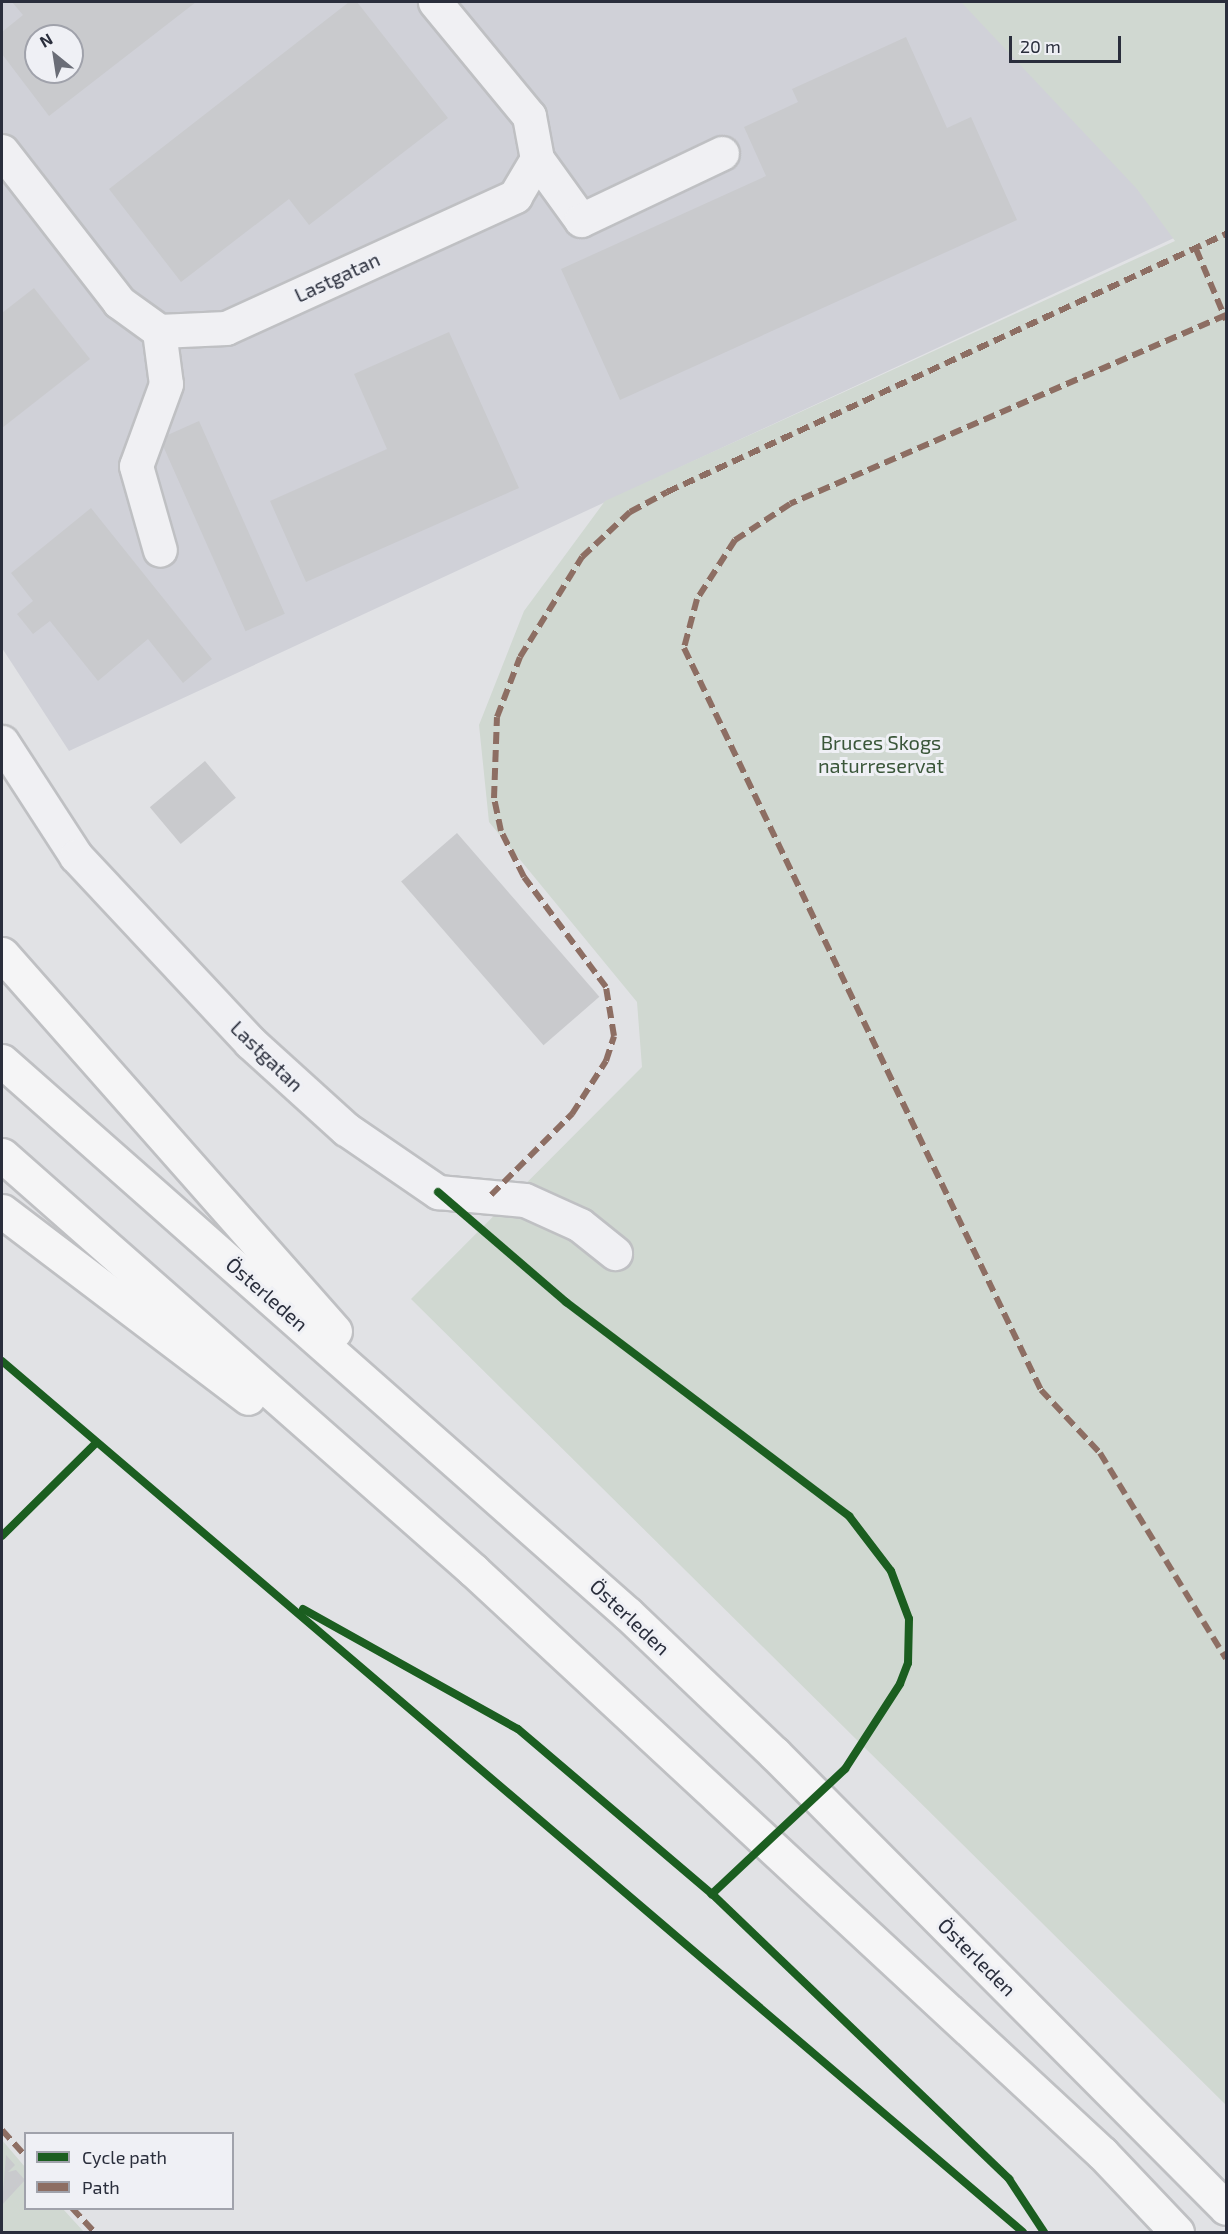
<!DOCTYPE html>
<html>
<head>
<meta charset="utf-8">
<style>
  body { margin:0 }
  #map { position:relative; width:1228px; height:2234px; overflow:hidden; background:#e1e2e5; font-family:"Exo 2",sans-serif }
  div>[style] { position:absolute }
  .built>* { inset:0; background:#d0d1d8 }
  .green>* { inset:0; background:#d0d8d1 }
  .building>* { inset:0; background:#c9cacd; transform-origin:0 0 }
  .roads { filter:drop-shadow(2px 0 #bfc0c3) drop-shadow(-2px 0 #bfc0c3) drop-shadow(0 2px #bfc0c3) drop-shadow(0 -2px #bfc0c3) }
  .minor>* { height:33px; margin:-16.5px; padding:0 16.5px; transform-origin:16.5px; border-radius:16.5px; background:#f0f0f3 }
  .major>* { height:33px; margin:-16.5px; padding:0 16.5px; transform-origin:16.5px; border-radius:16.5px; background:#f5f5f6 }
  .quiet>* { height:6px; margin-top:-3px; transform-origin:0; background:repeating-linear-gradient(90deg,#8d6e63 0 12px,transparent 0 18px) }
  .cycleway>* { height:8px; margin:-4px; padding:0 4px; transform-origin:4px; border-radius:4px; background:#1b5e20 }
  span { translate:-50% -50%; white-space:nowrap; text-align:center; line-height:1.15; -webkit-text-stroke:6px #eff0f5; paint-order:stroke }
  .street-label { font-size:20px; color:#2a2e3c }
  .park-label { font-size:20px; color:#3a5639 }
  .frame { position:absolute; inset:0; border:3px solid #2a2e3c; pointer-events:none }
  .legend { position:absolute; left:24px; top:2132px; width:210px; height:78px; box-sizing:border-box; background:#eff0f5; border:2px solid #a0a2ab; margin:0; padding:8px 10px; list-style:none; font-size:18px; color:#2a2e3c }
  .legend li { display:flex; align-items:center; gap:12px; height:30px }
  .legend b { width:30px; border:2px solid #a0a2ab }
  .north { position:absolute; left:24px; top:24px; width:60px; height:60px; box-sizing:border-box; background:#eff0f5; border:2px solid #a0a2ab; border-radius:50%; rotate:330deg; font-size:16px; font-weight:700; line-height:24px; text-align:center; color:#2a2e3c }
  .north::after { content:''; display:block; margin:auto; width:21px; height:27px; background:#6a6d77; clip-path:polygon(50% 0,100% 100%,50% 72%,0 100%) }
  .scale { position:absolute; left:1009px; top:36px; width:112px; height:27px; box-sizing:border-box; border:3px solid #2a2e3c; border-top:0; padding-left:8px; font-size:18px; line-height:21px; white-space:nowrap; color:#2a2e3c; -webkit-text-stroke:4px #eff0f5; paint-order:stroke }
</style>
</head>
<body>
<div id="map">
  <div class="built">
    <i style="clip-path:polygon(evenodd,2px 2px,999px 2px,1174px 238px,69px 751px,2px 648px,2px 2px,36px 36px,72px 36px,72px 72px,36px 72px,36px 36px)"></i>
  </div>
  <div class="green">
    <i style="clip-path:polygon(961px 2px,1226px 2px,1226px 2105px,411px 1299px,642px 1067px,637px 1002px,489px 822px,479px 725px,524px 611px,605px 501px,1175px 241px,1137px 189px)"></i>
    <i style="clip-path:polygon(2px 2140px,25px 2167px,26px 2208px,63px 2209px,84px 2232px,2px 2232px)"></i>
  </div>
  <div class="building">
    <i style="clip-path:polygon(evenodd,12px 2px,196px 2px,49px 116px,2px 54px,2px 32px,23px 15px,12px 2px,36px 36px,72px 36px,72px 72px,36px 72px,36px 36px)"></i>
    <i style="clip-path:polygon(349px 2px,357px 2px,448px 118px,309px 225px,289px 199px,181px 282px,109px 189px)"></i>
    <i style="clip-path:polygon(906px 37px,947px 128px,971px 117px,1017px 220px,620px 400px,561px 269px,766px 176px,744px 127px,798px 102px,792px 89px)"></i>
    <i style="clip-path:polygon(34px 288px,90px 359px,2px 428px,2px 313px)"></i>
    <i style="clip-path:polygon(449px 332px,519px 488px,306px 582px,270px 501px,387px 449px,354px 374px)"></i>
    <i style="left:199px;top:421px;width:211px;height:43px;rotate:66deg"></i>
    <i style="clip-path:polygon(91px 508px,212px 659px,183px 683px,148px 639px,98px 681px,50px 621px,33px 634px,17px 614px,33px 601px,11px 573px)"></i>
    <i style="left:205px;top:761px;width:48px;height:72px;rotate:50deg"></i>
    <i style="left:457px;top:833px;width:217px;height:74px;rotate:49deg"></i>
    <i style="clip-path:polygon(6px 2155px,15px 2165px,8px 2172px,16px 2170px,25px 2180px,2px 2205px)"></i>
  </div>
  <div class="roads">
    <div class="minor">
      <i style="left:2px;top:151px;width:191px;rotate:52.2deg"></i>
      <i style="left:119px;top:302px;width:49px;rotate:35.9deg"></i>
      <i style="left:159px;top:331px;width:67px;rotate:-2.6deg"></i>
      <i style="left:226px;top:328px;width:318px;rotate:-24.5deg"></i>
      <i style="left:515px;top:196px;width:43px;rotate:-59.3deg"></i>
      <i style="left:537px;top:159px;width:44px;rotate:-100.5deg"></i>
      <i style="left:529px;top:116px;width:148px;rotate:-129.5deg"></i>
      <i style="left:537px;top:159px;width:75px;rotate:54.2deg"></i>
      <i style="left:581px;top:220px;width:156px;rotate:-25.4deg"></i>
      <i style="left:159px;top:331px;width:53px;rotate:82.5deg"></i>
      <i style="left:166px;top:384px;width:87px;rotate:110.1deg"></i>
      <i style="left:136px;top:466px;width:87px;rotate:74.1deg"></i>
      <i style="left:2px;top:742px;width:136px;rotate:57deg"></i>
      <i style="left:76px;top:856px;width:255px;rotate:46.9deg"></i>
      <i style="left:250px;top:1042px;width:130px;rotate:42.2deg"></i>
      <i style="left:346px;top:1129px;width:112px;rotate:34.4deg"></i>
      <i style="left:438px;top:1192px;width:87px;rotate:5.3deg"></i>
      <i style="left:525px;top:1200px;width:60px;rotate:24.4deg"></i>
      <i style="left:580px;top:1225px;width:45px;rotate:38.7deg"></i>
    </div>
    <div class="major">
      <i style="left:2px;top:954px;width:503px;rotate:48.55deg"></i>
      <i style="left:2px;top:1061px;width:835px;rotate:41.46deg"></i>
      <i style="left:628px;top:1614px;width:202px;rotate:43.6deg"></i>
      <i style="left:774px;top:1753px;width:641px;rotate:45.19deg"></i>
      <i style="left:2px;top:1155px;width:628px;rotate:41.38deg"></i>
      <i style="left:473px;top:1570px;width:858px;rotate:42.83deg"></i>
      <i style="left:1102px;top:2153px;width:109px;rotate:46.5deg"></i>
      <i style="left:2px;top:1211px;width:309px;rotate:37.2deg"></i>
    </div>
  </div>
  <div class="quiet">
    <i style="left:1196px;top:249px;width:77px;rotate:67.1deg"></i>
    <i style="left:1226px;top:315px;width:475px;rotate:156.6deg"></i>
    <i style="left:790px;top:504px;width:66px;rotate:146.8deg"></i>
    <i style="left:735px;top:540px;width:70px;rotate:122.8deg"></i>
    <i style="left:697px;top:599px;width:51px;rotate:104.9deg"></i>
    <i style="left:684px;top:648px;width:823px;rotate:64.31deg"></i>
    <i style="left:1041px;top:1390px;width:86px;rotate:46.9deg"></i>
    <i style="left:1100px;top:1453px;width:241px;rotate:58.5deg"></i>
    <i style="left:491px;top:1195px;width:115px;rotate:-45deg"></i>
    <i style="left:572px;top:1114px;width:63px;rotate:-57.3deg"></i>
    <i style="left:606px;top:1061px;width:26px;rotate:-72deg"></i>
    <i style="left:614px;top:1036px;width:50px;rotate:-99.3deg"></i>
    <i style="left:606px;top:987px;width:137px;rotate:-126.7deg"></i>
    <i style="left:524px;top:877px;width:51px;rotate:-116.6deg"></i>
    <i style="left:501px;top:831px;width:34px;rotate:-102deg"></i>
    <i style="left:494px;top:798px;width:81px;rotate:-87.9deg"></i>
    <i style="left:497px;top:717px;width:64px;rotate:-69deg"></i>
    <i style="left:520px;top:657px;width:118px;rotate:-58.2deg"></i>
    <i style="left:582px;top:557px;width:66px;rotate:-43.2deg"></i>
    <i style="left:630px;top:512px;width:42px;rotate:-28.4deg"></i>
    <i style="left:667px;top:492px;width:616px;rotate:-24.78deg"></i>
    <i style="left:2px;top:2130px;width:36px;rotate:48deg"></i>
    <i style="left:72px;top:2208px;width:33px;rotate:47deg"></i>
  </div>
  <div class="cycleway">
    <i style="left:438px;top:1192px;width:169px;rotate:40.7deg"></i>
    <i style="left:566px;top:1302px;width:355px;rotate:37.1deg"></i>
    <i style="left:849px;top:1516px;width:69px;rotate:52.6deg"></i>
    <i style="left:891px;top:1571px;width:51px;rotate:69.4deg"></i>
    <i style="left:909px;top:1619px;width:44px;rotate:91.3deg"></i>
    <i style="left:908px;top:1663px;width:22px;rotate:111deg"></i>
    <i style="left:900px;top:1684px;width:101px;rotate:122.9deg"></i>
    <i style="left:845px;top:1769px;width:183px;rotate:136.8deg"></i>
    <i style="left:712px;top:1894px;width:412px;rotate:43.8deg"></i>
    <i style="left:1009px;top:2179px;width:64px;rotate:56.6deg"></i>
    <i style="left:2px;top:1361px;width:1342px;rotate:40.47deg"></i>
    <i style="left:2px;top:1536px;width:131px;rotate:-44.7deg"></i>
    <i style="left:303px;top:1609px;width:246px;rotate:29.2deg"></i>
    <i style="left:518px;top:1729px;width:255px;rotate:40.4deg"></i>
  </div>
  <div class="street-label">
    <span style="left:337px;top:277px;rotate:-25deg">Lastgatan</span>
    <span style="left:267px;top:1056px;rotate:44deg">Lastgatan</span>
    <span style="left:267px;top:1294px;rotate:41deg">Österleden</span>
    <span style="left:630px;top:1617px;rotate:43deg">Österleden</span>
    <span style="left:977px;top:1957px;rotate:45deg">Österleden</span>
  </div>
  <div class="park-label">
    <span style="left:881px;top:754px">Bruces Skogs<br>naturreservat</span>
  </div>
  <div class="frame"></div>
  <ul class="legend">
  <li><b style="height:8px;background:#1b5e20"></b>Cycle path</li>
  <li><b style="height:8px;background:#8d6e63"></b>Path</li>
  </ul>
  <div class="north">N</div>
  <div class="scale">20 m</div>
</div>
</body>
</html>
